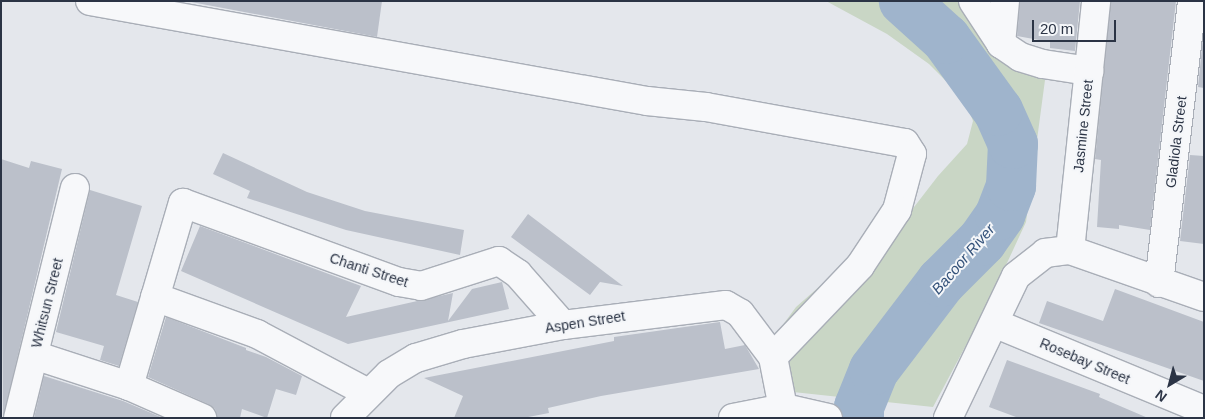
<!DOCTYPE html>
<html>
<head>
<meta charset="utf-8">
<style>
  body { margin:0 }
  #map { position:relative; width:1205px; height:419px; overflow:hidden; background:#e4e7ec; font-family:Helvetica,sans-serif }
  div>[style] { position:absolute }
  .green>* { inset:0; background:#c9d6c5 }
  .river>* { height:50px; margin:-25px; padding:0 25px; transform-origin:25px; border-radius:25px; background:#9fb4cc }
  .building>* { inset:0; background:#bbc0ca }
  .roads { filter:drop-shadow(1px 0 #a9aeb7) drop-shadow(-1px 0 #a9aeb7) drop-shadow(0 1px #a9aeb7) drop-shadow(0 -1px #a9aeb7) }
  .minor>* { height:28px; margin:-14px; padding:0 14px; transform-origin:14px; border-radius:14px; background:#f7f8fa }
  span { translate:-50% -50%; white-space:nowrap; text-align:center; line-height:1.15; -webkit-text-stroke:4px #f4f6f9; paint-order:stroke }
  .street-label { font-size:14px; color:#2b3445 }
  .water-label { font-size:15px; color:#34527a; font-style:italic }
  .frame { position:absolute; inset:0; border:2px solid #2b3445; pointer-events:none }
  .north { position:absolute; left:1145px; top:359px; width:50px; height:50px; -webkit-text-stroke:4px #f4f6f9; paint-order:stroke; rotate:217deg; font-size:14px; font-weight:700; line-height:20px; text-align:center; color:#2b3445 }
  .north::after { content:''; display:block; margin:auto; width:18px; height:22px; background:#2b3445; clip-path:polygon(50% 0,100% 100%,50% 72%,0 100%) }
  .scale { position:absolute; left:1032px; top:20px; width:84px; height:22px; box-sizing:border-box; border:2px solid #2b3445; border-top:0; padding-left:6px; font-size:15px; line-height:18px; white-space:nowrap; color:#2b3445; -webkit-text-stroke:4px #f4f6f9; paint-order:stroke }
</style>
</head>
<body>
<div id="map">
  <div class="green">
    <i style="clip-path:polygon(826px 1px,960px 1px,1010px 62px,1045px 80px,1026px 222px,988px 304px,933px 407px,793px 392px,774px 337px,796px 307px,820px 286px,860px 277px,938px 176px,967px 144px,973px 121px,965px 100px,929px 64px,887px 34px)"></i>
  </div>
  <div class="river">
    <i style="left:859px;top:418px;width:11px;rotate:-90deg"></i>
    <i style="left:859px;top:407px;width:40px;rotate:-68deg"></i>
    <i style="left:874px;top:370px;width:111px;rotate:-52.7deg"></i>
    <i style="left:941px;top:282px;width:58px;rotate:-45deg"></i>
    <i style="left:982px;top:241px;width:32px;rotate:-55deg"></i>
    <i style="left:1000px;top:215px;width:31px;rotate:-69deg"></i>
    <i style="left:1011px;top:186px;width:42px;rotate:-87.3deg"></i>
    <i style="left:1013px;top:144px;width:36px;rotate:-114deg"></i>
    <i style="left:998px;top:111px;width:89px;rotate:-125.8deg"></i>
    <i style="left:946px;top:39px;width:57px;rotate:-137.9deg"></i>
  </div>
  <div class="building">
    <i style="clip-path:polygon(186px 1px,382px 1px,377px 37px)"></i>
    <i style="clip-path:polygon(1020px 1px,1080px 1px,1075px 51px,1050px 48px,1050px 42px,1017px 36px)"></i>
    <i style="clip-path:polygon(1111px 1px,1176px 1px,1150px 230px,1119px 225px,1119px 229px,1097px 227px,1101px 160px,1095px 159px)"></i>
    <i style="clip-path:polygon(1203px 37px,1204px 37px,1204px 88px,1198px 87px)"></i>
    <i style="clip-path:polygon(223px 153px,307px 192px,365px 211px,464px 230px,460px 255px,346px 230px,247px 198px,250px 191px,213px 174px)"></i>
    <i style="clip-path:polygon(1190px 155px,1204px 156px,1204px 244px,1180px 241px)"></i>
    <i style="clip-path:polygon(1px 159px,29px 168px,31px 161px,62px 169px,3px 418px)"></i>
    <i style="clip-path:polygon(90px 190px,142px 206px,116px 295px,138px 302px,119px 366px,100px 360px,104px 346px,56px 332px)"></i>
    <i style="clip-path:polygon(528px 214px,607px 274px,623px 286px,600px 282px,590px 295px,511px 237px)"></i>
    <i style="clip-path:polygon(200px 226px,361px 286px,346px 317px,453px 293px,448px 321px,472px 289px,502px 282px,509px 309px,348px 344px,181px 271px)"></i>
    <i style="clip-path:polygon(1115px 289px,1204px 322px,1204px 381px,1039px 323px,1047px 301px,1103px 321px)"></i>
    <i style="clip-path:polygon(166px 317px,246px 348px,246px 350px,266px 357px,302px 376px,296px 395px,276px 389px,267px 418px,242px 409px,240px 418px,217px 418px,215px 409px,208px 404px,148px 377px)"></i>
    <i style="clip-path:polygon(720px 322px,725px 349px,745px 345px,759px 369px,601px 396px,548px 408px,549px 413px,523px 418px,454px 418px,463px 396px,424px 378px,614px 341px,614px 337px)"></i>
    <i style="clip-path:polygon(1007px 360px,1100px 394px,1099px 397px,1148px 418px,1019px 418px,989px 407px)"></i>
    <i style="clip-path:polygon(44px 376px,123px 401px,163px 418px,34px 418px)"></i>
  </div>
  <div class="roads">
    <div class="minor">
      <i style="left:90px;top:1px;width:566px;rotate:10.18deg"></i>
      <i style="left:647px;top:101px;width:59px;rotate:5.8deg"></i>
      <i style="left:706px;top:107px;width:202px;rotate:10.3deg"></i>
      <i style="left:905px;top:143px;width:13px;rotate:58deg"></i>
      <i style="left:912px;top:154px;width:58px;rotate:105deg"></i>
      <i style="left:897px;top:210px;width:67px;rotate:123.5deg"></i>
      <i style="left:860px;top:266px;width:126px;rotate:133.7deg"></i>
      <i style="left:973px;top:1px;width:51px;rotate:56.9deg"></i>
      <i style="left:1001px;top:44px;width:23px;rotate:34deg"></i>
      <i style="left:1020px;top:57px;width:24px;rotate:17deg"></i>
      <i style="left:1043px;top:64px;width:47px;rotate:8.7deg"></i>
      <i style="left:1001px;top:44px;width:43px;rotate:-84.7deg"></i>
      <i style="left:1070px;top:250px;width:250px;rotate:-84deg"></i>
      <i style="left:1159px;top:283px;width:284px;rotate:-83.3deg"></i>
      <i style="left:155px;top:297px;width:109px;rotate:19.9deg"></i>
      <i style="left:257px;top:334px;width:126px;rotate:28deg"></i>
      <i style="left:994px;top:323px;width:227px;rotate:22.5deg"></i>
      <i style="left:34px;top:355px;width:100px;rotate:18.1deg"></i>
      <i style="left:129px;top:386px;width:80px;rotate:23.7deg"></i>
      <i style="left:129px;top:386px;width:191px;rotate:-73.6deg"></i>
      <i style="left:183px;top:203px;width:230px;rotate:20.1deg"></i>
      <i style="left:399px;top:282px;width:22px;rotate:10deg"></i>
      <i style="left:421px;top:286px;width:82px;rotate:-17.8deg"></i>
      <i style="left:499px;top:261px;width:23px;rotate:34deg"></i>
      <i style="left:518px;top:274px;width:68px;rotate:48.6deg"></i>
      <i style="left:18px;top:418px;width:237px;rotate:-76.1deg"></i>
      <i style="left:345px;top:418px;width:62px;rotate:-45deg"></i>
      <i style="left:389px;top:374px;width:31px;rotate:-31deg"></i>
      <i style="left:416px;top:358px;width:49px;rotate:-16.6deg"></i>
      <i style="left:463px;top:344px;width:102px;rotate:-10.8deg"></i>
      <i style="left:563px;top:325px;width:164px;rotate:-7deg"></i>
      <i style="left:726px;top:305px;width:16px;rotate:30deg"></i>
      <i style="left:740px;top:313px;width:55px;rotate:53.1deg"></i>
      <i style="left:773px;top:357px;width:62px;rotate:78.9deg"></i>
      <i style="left:733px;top:418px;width:52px;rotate:-11.1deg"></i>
      <i style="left:784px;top:408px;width:45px;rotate:12.8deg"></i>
      <i style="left:948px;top:418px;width:157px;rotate:-64.4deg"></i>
      <i style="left:1016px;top:276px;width:37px;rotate:-38deg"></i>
      <i style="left:1045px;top:253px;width:25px;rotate:-7deg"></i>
      <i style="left:1070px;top:250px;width:142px;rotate:19.3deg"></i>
    </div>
  </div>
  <div class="street-label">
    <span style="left:1083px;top:126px;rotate:-84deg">Jasmine Street</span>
    <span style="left:1176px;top:142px;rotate:-83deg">Gladiola Street</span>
    <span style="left:369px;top:270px;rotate:18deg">Chanti Street</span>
    <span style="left:47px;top:303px;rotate:-76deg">Whitsun Street</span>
    <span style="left:585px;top:322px;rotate:-9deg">Aspen Street</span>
    <span style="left:1085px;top:361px;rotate:23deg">Rosebay Street</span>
  </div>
  <div class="water-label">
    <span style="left:963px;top:259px;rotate:-49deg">Bacoor River</span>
  </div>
  <div class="frame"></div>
  <div class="north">N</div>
  <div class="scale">20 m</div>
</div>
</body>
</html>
